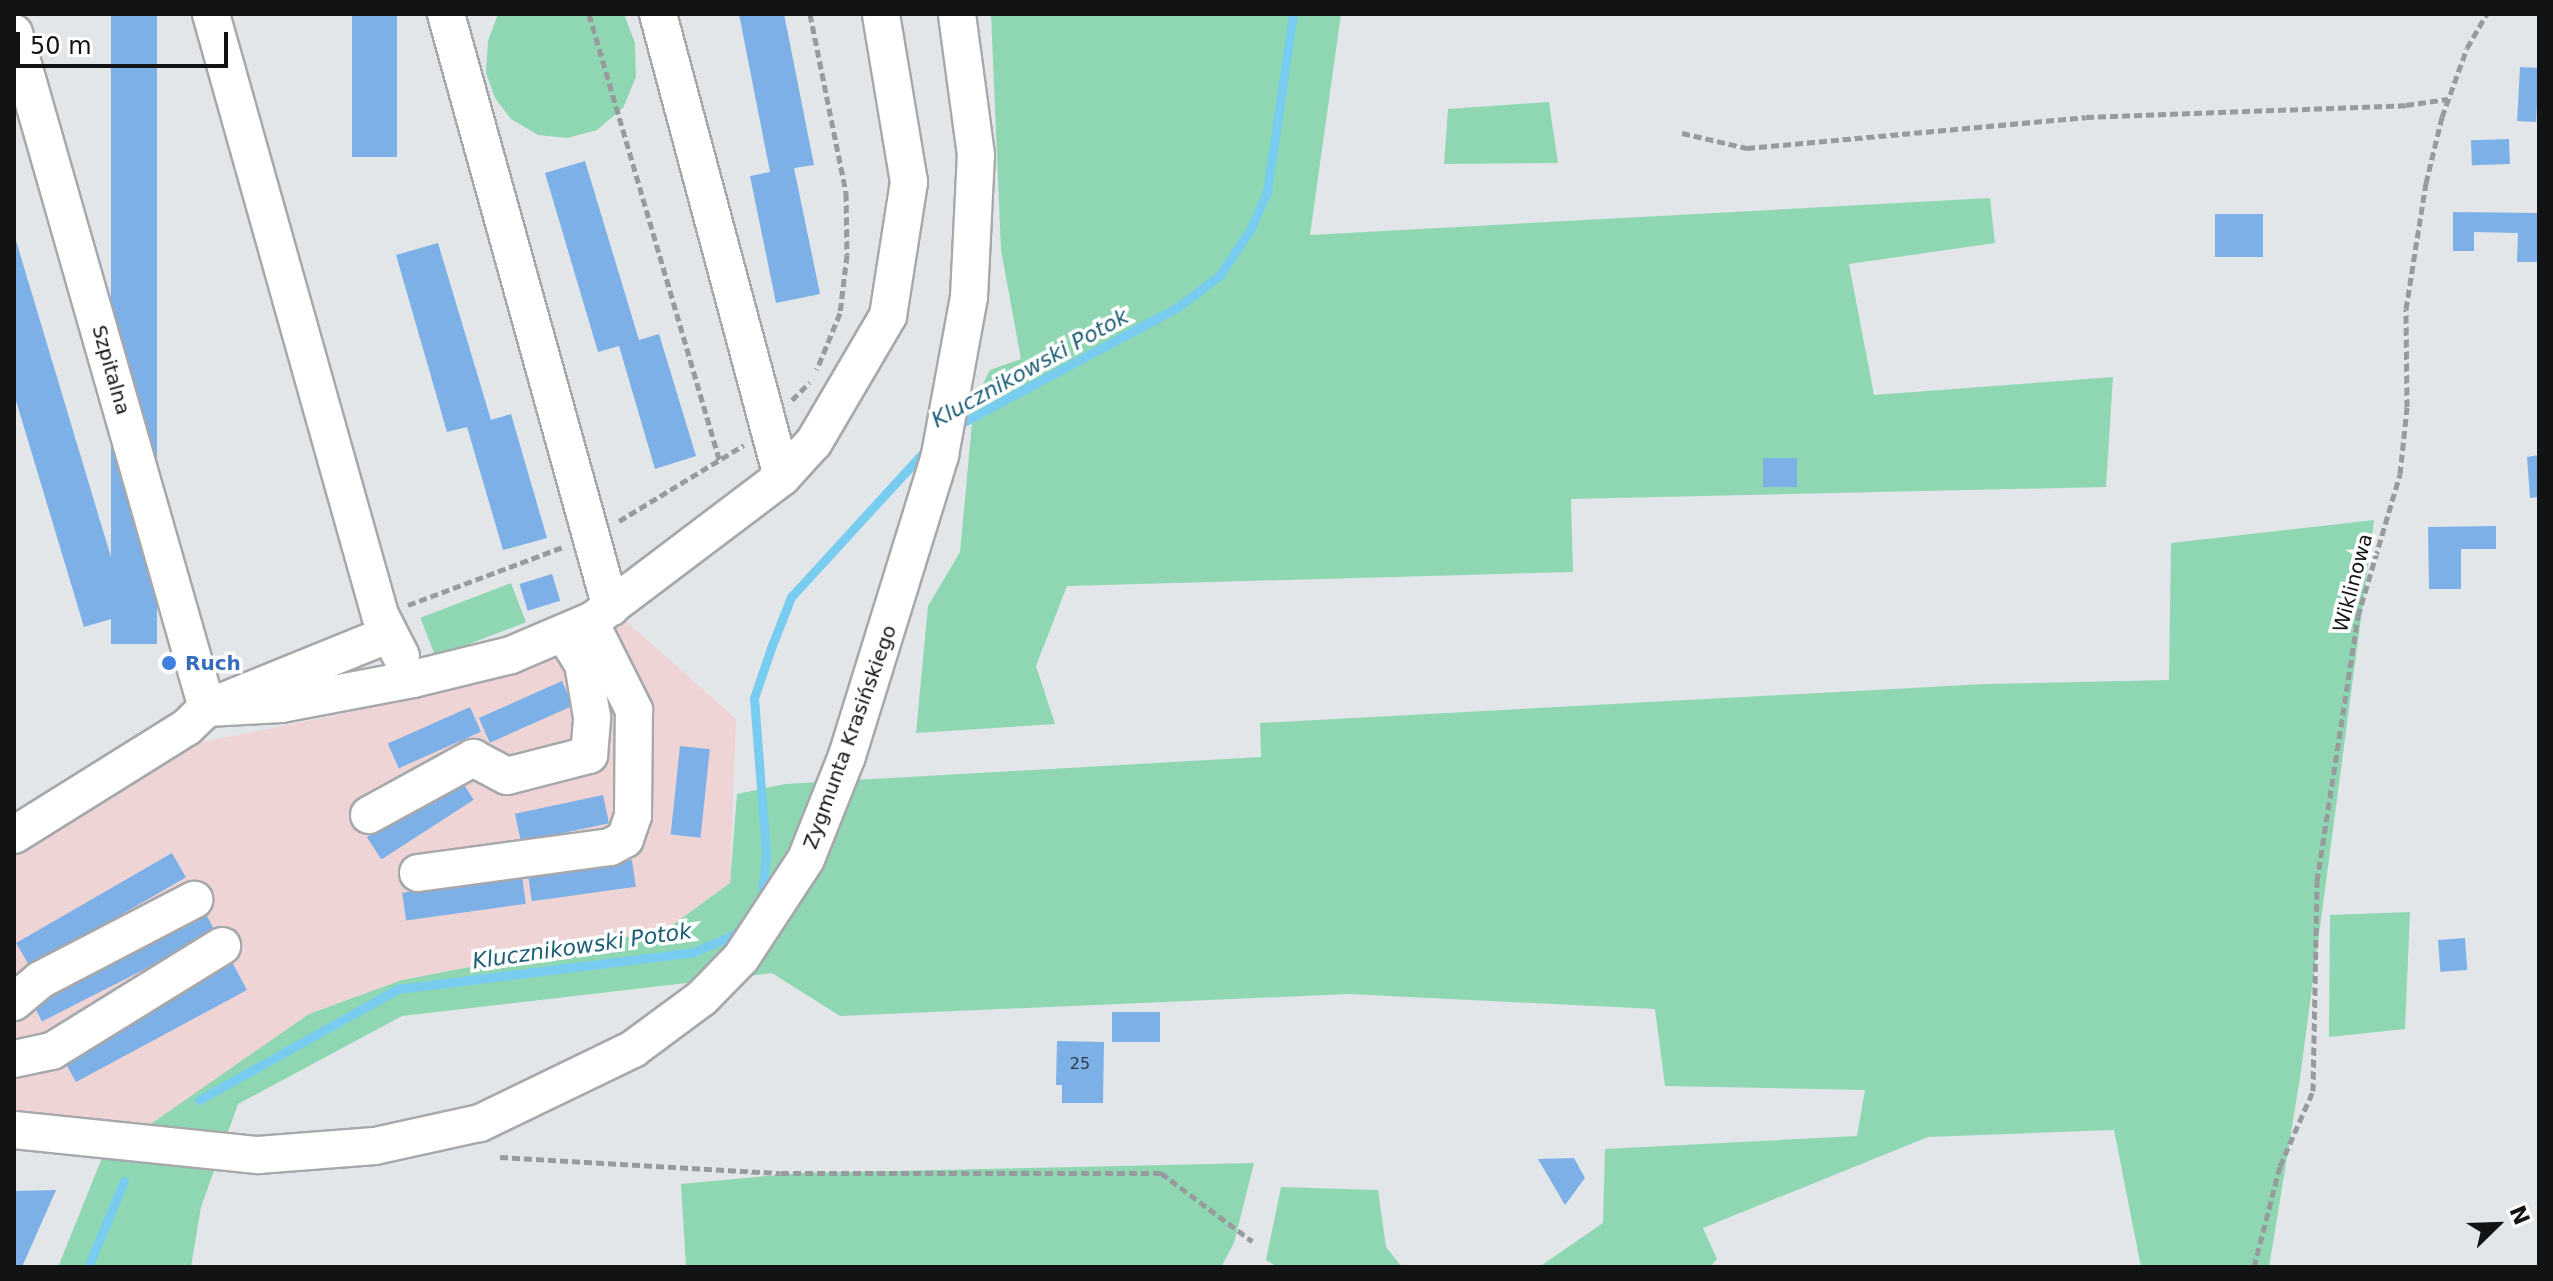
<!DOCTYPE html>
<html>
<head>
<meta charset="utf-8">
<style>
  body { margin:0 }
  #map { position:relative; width:2553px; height:1281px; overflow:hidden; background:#e3e6e9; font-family:"DejaVu Sans",sans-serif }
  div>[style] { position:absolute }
  .industrial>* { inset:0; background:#efd4d5 }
  .green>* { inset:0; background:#8fd7b3; transform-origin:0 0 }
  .stream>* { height:9px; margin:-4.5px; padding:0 4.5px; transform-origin:4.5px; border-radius:4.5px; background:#78ccef }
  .building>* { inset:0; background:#7cb0e6; transform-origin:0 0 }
  .path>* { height:5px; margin-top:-2.5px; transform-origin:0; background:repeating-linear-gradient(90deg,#989b9d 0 8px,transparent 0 12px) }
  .roads { filter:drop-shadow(2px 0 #a6a8ab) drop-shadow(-2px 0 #a6a8ab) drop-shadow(0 2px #a6a8ab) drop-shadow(0 -2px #a6a8ab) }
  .minor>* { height:36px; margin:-18px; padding:0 18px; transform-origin:18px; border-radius:18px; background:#fff }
  .dots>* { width:22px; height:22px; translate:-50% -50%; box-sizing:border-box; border:4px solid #fff; border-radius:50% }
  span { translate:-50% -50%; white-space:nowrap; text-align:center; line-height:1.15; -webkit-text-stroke:7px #fff; paint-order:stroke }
  .number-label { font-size:16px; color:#2c3a48 }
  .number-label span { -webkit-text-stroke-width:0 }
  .street-label { font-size:20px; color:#121314 }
  .shop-label { font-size:20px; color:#366cbe; font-weight:700 }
  .left { translate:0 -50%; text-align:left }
  .water-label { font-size:22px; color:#1d5f77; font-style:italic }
  .frame { position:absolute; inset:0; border:16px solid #121314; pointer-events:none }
  .north { position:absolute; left:2457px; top:1185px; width:80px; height:80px; -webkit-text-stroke:6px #fff; paint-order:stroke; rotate:67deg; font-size:22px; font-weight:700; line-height:32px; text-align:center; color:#121314 }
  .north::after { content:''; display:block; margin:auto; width:28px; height:36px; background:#121314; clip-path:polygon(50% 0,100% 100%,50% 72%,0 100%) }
  .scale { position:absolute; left:16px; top:32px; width:212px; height:36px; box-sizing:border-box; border:4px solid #121314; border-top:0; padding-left:10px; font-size:24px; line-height:28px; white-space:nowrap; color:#121314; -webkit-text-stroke:6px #fff; paint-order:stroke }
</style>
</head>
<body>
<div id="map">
  <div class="industrial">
    <i style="clip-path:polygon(626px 621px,736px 719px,730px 883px,667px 929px,402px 980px,309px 1014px,135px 1138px,14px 1118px,14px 846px,183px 746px,342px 714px,543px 661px)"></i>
  </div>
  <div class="green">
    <i style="clip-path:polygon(498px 14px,624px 14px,635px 43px,636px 77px,623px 108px,597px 130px,567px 138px,538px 135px,511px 119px,495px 98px,486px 73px,488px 41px)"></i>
    <i style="clip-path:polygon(991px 14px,1341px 14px,1310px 235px,1990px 198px,1995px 243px,1849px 264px,1874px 395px,2113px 377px,2106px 487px,1571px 499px,1573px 572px,1067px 586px,1036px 666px,1055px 724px,916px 733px,928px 606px,960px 552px,974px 402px,990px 370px,1021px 359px,1001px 250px)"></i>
    <i style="clip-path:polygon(1549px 102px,1558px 163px,1444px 164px,1448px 109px)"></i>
    <i style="clip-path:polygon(2374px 520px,2300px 1078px,2269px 1267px,2141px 1267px,2114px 1130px,1928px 1137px,1703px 1228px,1717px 1259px,1710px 1267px,1539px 1267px,1603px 1223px,1605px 1149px,1857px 1136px,1865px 1090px,1665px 1086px,1655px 1009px,1348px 994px,840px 1016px,772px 973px,402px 1016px,238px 1104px,201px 1207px,191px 1267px,58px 1267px,102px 1158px,309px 1014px,402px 980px,667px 929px,730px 883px,737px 794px,785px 784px,1261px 757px,1260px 723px,1985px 684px,2169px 680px,2171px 543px)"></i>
    <i style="left:511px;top:583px;width:42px;height:97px;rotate:69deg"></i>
    <i style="clip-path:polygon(2410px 912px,2405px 1029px,2329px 1037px,2330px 915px)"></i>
    <i style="clip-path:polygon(1254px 1163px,1234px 1243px,1221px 1267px,686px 1267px,681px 1184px,799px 1173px)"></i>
    <i style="clip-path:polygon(1281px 1187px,1378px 1190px,1386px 1247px,1402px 1267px,1278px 1267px,1266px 1260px)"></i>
  </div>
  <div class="stream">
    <i style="left:956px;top:426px;width:252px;rotate:-28.2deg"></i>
    <i style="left:1178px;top:307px;width:53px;rotate:-37.3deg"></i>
    <i style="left:1220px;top:275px;width:54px;rotate:-56.3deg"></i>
    <i style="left:1250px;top:230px;width:42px;rotate:-65.9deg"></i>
    <i style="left:1267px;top:192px;width:180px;rotate:-81.7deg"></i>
    <i style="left:761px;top:903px;width:49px;rotate:-84.2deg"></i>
    <i style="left:766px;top:854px;width:156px;rotate:-94.4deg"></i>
    <i style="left:754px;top:698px;width:53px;rotate:-71.2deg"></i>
    <i style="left:771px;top:648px;width:55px;rotate:-68.6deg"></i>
    <i style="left:791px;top:597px;width:207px;rotate:-47.5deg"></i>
    <i style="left:199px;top:1100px;width:228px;rotate:-29.2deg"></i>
    <i style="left:398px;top:989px;width:298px;rotate:-7.1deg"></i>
    <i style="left:694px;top:952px;width:43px;rotate:-23deg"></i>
    <i style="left:734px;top:935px;width:19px;rotate:-51deg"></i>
    <i style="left:88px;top:1267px;width:93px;rotate:-67.3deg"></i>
  </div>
  <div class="building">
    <i style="left:111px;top:14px;width:46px;height:630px"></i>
    <i style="left:352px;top:14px;width:45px;height:143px"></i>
    <i style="clip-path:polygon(739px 14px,784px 14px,814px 165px,794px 168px,820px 294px,776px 303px,750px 176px,770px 172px)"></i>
    <i style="left:2520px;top:67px;width:19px;height:54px;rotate:3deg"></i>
    <i style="left:2509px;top:139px;width:25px;height:38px;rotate:88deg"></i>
    <i style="clip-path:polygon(585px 161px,639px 340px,659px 334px,696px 456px,655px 469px,619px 346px,598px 352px,545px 173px)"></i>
    <i style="clip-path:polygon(2453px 212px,2539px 213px,2539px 262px,2517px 262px,2518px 233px,2474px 232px,2474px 251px,2453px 251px)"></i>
    <i style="left:2215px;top:214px;width:48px;height:43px"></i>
    <i style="clip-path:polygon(14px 234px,128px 614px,84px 627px,14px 394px)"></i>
    <i style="clip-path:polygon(438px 243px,491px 420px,511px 414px,547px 538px,503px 550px,467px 427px,447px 432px,396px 255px)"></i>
    <i style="clip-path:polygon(2539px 455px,2539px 497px,2530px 498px,2527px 457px)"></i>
    <i style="left:1763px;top:458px;width:34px;height:29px"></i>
    <i style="clip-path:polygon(2496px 526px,2496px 549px,2461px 549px,2461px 589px,2429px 589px,2428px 527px)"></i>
    <i style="left:552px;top:574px;width:28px;height:34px;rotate:73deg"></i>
    <i style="left:562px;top:681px;width:27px;height:91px;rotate:66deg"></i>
    <i style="left:470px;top:707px;width:27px;height:90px;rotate:66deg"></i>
    <i style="left:680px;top:746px;width:30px;height:89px;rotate:6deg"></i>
    <i style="left:459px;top:777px;width:27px;height:110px;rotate:57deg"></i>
    <i style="left:603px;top:795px;width:29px;height:90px;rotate:78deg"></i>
    <i style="left:172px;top:853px;width:28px;height:180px;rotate:60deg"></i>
    <i style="left:632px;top:860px;width:27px;height:105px;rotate:82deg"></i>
    <i style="left:522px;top:876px;width:28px;height:121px;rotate:82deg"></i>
    <i style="left:203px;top:908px;width:28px;height:195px;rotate:63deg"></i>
    <i style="left:2465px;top:938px;width:32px;height:27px;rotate:86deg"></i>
    <i style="clip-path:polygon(232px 962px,247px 990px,76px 1082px,63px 1059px)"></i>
    <i style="left:1160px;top:1012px;width:30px;height:48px;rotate:90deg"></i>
    <i style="clip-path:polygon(1057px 1041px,1104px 1042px,1103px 1103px,1062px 1103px,1062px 1085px,1056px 1085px)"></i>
    <i style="clip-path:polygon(1574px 1158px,1585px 1178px,1565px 1205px,1538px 1159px)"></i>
    <i style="clip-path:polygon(56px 1190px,22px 1267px,14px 1267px,14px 1191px)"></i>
  </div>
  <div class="path">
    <i style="left:589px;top:14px;width:467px;rotate:73.7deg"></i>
    <i style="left:810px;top:14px;width:183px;rotate:78.6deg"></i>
    <i style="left:846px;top:193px;width:62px;rotate:89.1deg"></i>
    <i style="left:847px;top:255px;width:58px;rotate:96.9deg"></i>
    <i style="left:840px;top:313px;width:61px;rotate:112.3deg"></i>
    <i style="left:1682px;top:133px;width:67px;rotate:13deg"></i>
    <i style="left:1747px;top:148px;width:340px;rotate:-5.2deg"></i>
    <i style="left:2086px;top:117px;width:320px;rotate:-2.1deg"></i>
    <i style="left:2406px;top:105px;width:42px;rotate:-8.1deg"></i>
    <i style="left:792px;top:400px;width:25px;rotate:-45deg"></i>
    <i style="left:619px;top:521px;width:146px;rotate:-31.3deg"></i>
    <i style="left:408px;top:605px;width:165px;rotate:-20.5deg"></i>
    <i style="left:500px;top:1157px;width:281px;rotate:3.3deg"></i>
    <i style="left:781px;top:1173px;width:380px"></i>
    <i style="left:1161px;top:1173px;width:114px;rotate:36.8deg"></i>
    <i style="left:2254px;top:1267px;width:104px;rotate:-75.6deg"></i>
    <i style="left:2280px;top:1166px;width:82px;rotate:-66.3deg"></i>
    <i style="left:2313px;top:1091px;width:210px;rotate:-88.9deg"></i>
    <i style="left:2317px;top:881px;width:268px;rotate:-81.2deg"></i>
    <i style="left:2358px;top:616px;width:148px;rotate:-73.5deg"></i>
    <i style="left:2400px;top:474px;width:67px;rotate:-84deg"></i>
    <i style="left:2407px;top:407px;width:98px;rotate:-90.6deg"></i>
    <i style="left:2406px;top:309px;width:128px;rotate:-81deg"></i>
    <i style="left:2426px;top:183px;width:68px;rotate:-76.4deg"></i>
    <i style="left:2442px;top:117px;width:73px;rotate:-70.1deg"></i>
    <i style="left:2467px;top:48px;width:39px;rotate:-60deg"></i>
  </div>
  <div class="roads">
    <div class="minor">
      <i style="left:211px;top:14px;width:624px;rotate:74.29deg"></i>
      <i style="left:380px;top:615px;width:46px;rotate:62.9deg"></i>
      <i style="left:446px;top:14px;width:616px;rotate:74.48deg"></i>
      <i style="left:658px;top:14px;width:479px;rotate:75deg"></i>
      <i style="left:14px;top:33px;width:702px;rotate:74.04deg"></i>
      <i style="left:207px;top:708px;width:196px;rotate:-22.1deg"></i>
      <i style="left:369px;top:815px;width:119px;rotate:-28.7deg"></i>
      <i style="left:473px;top:758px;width:38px;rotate:28deg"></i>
      <i style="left:507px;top:776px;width:85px;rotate:-14.4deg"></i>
      <i style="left:589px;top:755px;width:38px;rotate:-85deg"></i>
      <i style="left:592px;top:717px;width:54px;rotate:-99.6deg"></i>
      <i style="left:583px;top:664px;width:36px;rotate:-122deg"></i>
      <i style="left:14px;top:835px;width:204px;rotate:-32deg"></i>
      <i style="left:187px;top:727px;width:28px;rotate:-44deg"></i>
      <i style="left:207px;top:708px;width:74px;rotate:-3.1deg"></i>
      <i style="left:281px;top:704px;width:134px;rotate:-10.7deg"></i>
      <i style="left:413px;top:679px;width:101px;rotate:-13.8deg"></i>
      <i style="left:511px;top:655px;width:89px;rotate:-23.1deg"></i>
      <i style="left:593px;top:620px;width:237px;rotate:-37.1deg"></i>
      <i style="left:782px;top:477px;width:47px;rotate:-47.6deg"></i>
      <i style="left:814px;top:442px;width:146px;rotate:-59.6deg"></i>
      <i style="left:888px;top:316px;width:136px;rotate:-81.1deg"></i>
      <i style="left:909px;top:182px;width:170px;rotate:-99.5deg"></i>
      <i style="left:418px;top:873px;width:194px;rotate:-7.7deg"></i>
      <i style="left:610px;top:847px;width:17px;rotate:-28deg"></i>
      <i style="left:625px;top:839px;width:24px;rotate:-71deg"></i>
      <i style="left:633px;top:816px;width:106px;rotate:-89.5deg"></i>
      <i style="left:634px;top:710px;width:98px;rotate:-116.6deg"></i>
      <i style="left:14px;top:1002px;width:34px;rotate:-40deg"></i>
      <i style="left:40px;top:980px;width:174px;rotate:-27.5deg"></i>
      <i style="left:14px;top:1059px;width:39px;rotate:-12deg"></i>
      <i style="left:52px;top:1051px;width:200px;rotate:-31.7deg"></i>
      <i style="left:14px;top:1130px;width:245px;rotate:5.9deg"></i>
      <i style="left:258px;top:1155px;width:117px;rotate:-4.4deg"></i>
      <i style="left:375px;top:1146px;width:107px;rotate:-12.4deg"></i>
      <i style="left:480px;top:1123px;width:170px;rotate:-25.8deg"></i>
      <i style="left:633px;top:1049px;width:86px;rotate:-36.5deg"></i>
      <i style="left:702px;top:998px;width:56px;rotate:-45.7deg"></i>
      <i style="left:741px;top:958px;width:118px;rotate:-56.7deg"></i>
      <i style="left:806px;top:859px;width:111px;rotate:-68.3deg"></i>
      <i style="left:847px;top:756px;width:315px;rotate:-72.8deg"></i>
      <i style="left:940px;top:455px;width:161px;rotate:-79.6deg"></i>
      <i style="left:969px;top:297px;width:142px;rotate:-87.2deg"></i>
      <i style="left:976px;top:155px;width:142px;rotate:-97.7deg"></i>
    </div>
  </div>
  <div class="dots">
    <i style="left:169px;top:663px;background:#3f7fe0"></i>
  </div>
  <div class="number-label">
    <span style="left:1080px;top:1064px">25</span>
  </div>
  <div class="street-label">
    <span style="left:111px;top:370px;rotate:74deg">Szpitalna</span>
    <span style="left:2353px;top:583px;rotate:-75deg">Wiklinowa</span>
    <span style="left:850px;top:737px;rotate:-70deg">Zygmunta Krasińskiego</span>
  </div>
  <div class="shop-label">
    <span class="left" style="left:185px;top:663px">Ruch</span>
  </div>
  <div class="water-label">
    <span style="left:1030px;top:368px;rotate:-29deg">Klucznikowski Potok</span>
    <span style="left:582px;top:946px;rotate:-8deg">Klucznikowski Potok</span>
  </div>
  <div class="frame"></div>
  <div class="north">N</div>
  <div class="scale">50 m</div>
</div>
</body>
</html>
